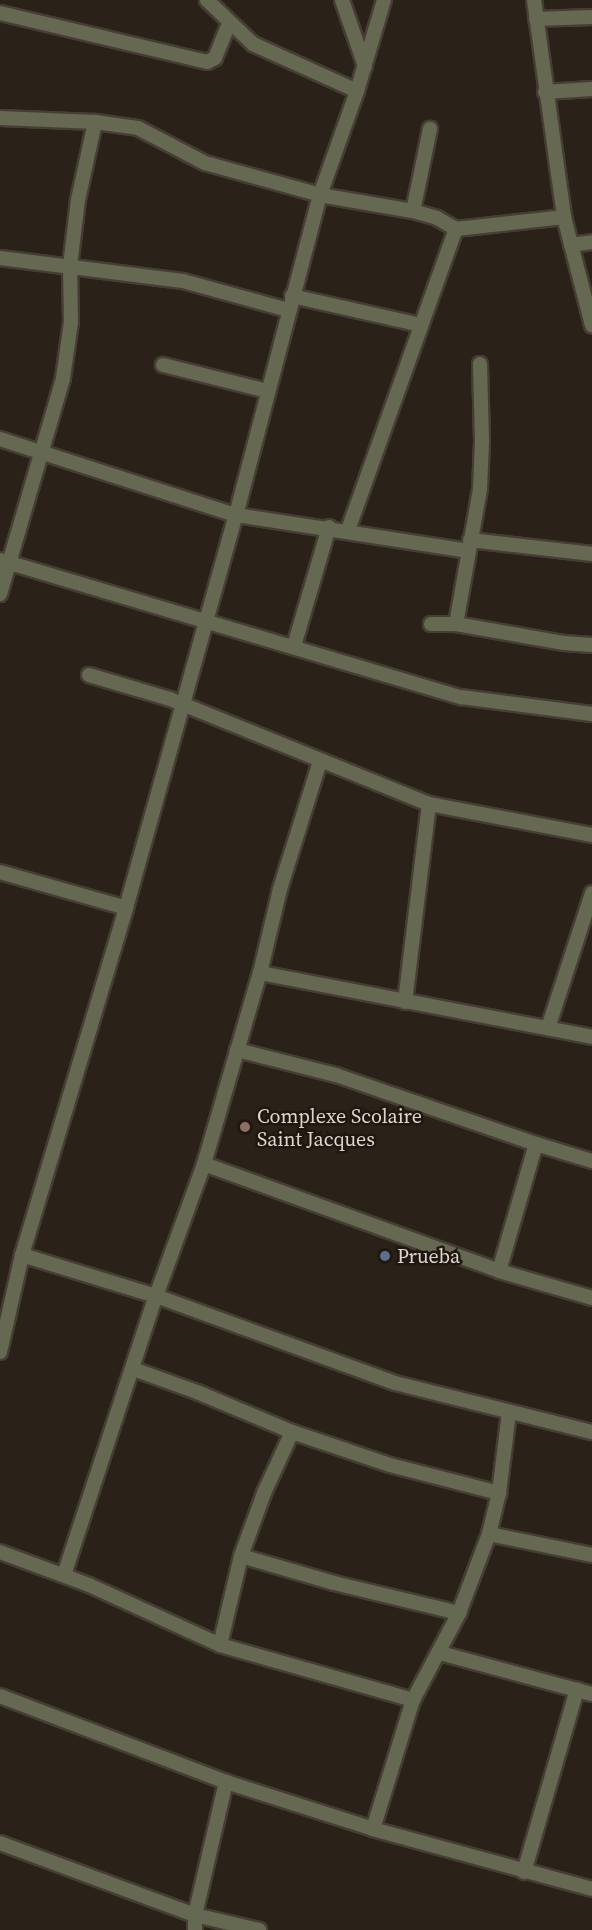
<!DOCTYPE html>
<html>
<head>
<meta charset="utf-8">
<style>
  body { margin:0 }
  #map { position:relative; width:592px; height:1930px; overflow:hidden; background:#2a2118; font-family:"Source Serif 4",serif }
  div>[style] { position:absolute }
  .roads { filter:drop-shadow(2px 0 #463e35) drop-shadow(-2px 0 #463e35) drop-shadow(0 2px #463e35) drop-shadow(0 -2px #463e35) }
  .minor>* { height:14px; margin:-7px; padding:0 7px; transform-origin:7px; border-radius:7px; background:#666952 }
  .dots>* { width:16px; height:16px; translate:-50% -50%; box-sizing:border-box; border:3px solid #20180f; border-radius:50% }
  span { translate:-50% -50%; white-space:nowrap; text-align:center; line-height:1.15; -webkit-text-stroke:5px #20180f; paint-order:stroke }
  .poi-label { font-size:20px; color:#dcd6d0 }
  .left { translate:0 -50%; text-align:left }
</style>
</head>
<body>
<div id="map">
  <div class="roads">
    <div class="minor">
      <i style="left:207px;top:0;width:64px;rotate:43.7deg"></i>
      <i style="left:253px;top:44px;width:114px;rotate:24.3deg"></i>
      <i style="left:342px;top:0;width:70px;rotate:70.8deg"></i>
      <i style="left:534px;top:0;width:219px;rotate:82.1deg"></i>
      <i style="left:564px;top:217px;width:112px;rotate:75.5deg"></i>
      <i style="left:0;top:13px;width:213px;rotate:13.3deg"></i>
      <i style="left:207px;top:62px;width:9px;rotate:-27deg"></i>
      <i style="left:215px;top:58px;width:38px;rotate:-68deg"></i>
      <i style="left:536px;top:19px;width:56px;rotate:-2deg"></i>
      <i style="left:545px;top:92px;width:47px;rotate:-3.7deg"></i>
      <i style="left:0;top:118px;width:95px;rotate:2.4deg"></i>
      <i style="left:95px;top:122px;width:43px;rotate:7.9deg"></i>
      <i style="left:138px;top:128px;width:76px;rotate:27.6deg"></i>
      <i style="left:205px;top:163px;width:119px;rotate:15.5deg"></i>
      <i style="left:320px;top:195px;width:94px;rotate:9.8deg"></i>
      <i style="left:413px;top:211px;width:25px;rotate:16deg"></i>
      <i style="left:437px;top:218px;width:22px;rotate:30deg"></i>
      <i style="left:456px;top:229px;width:109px;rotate:-6.3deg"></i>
      <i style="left:413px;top:211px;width:84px;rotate:-78.3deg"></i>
      <i style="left:571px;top:245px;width:21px;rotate:-8deg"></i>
      <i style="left:0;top:258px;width:184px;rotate:7.2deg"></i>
      <i style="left:183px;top:281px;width:109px;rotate:15.4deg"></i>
      <i style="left:292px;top:296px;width:132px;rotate:12.7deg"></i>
      <i style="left:163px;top:365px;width:107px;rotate:14deg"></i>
      <i style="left:0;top:439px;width:248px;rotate:17.9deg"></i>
      <i style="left:236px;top:515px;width:235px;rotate:8.8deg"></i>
      <i style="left:348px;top:530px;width:320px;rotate:-70.3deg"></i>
      <i style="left:470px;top:540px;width:123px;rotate:6.5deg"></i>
      <i style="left:0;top:560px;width:481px;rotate:16.6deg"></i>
      <i style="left:461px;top:697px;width:132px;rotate:7.4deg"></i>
      <i style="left:0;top:594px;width:225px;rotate:-73.7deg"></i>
      <i style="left:63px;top:378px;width:57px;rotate:-81.9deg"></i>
      <i style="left:71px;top:322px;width:56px;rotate:-91deg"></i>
      <i style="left:70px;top:266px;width:66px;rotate:-83.1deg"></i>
      <i style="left:78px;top:200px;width:80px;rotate:-77.7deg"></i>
      <i style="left:431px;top:624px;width:25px"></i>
      <i style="left:456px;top:624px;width:110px;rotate:10deg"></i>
      <i style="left:564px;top:643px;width:28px;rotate:4deg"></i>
      <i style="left:456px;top:624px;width:137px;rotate:-79.9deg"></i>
      <i style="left:480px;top:489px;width:48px;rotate:-87.6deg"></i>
      <i style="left:482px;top:441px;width:77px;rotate:-91.5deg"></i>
      <i style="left:294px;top:646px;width:124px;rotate:-73.6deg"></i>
      <i style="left:89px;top:675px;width:84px;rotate:16.5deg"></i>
      <i style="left:170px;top:699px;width:279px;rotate:22.1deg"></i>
      <i style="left:429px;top:804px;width:166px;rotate:10.8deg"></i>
      <i style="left:0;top:872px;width:131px;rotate:15.9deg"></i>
      <i style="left:260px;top:973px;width:338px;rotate:10.9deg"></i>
      <i style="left:405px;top:1002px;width:199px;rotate:-83.1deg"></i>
      <i style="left:548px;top:1028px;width:142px;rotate:-71.9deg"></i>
      <i style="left:237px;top:1050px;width:102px;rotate:14.2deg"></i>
      <i style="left:336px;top:1075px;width:212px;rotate:19deg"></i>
      <i style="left:536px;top:1144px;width:59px;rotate:16.9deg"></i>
      <i style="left:204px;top:1164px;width:314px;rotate:19.9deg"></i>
      <i style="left:499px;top:1271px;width:97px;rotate:16.2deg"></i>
      <i style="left:22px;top:1255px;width:140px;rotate:17deg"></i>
      <i style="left:156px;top:1296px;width:254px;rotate:20deg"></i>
      <i style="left:395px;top:1383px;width:203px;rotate:14deg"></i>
      <i style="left:499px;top:1271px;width:132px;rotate:-73.8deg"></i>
      <i style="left:0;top:1352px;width:99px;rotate:-77.2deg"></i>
      <i style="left:22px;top:1255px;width:362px;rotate:-73.3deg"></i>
      <i style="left:126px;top:908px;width:408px;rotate:-74.4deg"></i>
      <i style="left:236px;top:515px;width:331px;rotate:-75.3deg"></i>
      <i style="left:320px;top:195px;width:110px;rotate:-70.4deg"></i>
      <i style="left:357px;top:91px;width:95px;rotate:-73.5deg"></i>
      <i style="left:133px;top:1369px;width:68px;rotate:19.8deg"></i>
      <i style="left:197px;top:1392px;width:103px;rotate:22.8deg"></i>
      <i style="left:292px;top:1432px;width:103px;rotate:18.6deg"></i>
      <i style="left:390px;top:1465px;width:113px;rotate:14.4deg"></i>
      <i style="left:489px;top:1534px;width:105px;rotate:11.5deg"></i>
      <i style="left:0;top:1552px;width:95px;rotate:20.3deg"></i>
      <i style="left:89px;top:1585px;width:144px;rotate:24.6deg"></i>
      <i style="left:220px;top:1645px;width:201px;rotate:15.9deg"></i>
      <i style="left:241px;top:1556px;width:97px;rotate:16.2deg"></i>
      <i style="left:334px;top:1583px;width:129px;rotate:13.5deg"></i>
      <i style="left:64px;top:1575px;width:294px;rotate:-71.8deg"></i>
      <i style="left:156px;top:1296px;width:140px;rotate:-70deg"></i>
      <i style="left:204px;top:1164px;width:199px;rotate:-73.7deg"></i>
      <i style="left:260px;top:973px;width:86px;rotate:-76.6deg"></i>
      <i style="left:280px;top:889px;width:134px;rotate:-72.6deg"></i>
      <i style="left:220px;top:1645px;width:91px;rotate:-76.7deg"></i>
      <i style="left:241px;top:1556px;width:67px;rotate:-69.9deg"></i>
      <i style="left:264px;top:1493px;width:67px;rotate:-65.3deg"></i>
      <i style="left:440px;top:1653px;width:157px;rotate:15.1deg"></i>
      <i style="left:0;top:1696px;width:242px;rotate:20.8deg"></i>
      <i style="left:226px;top:1782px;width:154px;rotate:17.7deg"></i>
      <i style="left:373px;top:1829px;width:227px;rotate:15.3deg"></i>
      <i style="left:373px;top:1829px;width:135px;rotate:-72.8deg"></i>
      <i style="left:413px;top:1700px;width:98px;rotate:-62.1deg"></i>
      <i style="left:459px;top:1613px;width:85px;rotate:-69.2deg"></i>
      <i style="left:489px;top:1534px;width:42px;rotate:-76.3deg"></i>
      <i style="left:499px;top:1493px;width:81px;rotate:-82.9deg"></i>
      <i style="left:0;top:1843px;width:208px;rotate:20.3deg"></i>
      <i style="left:195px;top:1915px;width:66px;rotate:13.2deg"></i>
      <i style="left:524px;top:1872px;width:190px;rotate:-73.8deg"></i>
      <i style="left:195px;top:1930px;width:15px;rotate:-90deg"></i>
      <i style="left:195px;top:1915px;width:137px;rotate:-76.9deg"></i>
    </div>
  </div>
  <div class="dots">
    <i style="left:245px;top:1127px;background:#8d6e63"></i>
    <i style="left:385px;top:1256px;background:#5c6f8a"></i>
  </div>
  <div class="poi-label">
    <span class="left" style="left:257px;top:1128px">Complexe Scolaire<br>Saint Jacques</span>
    <span class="left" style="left:397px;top:1256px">Prueba</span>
  </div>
</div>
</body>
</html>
